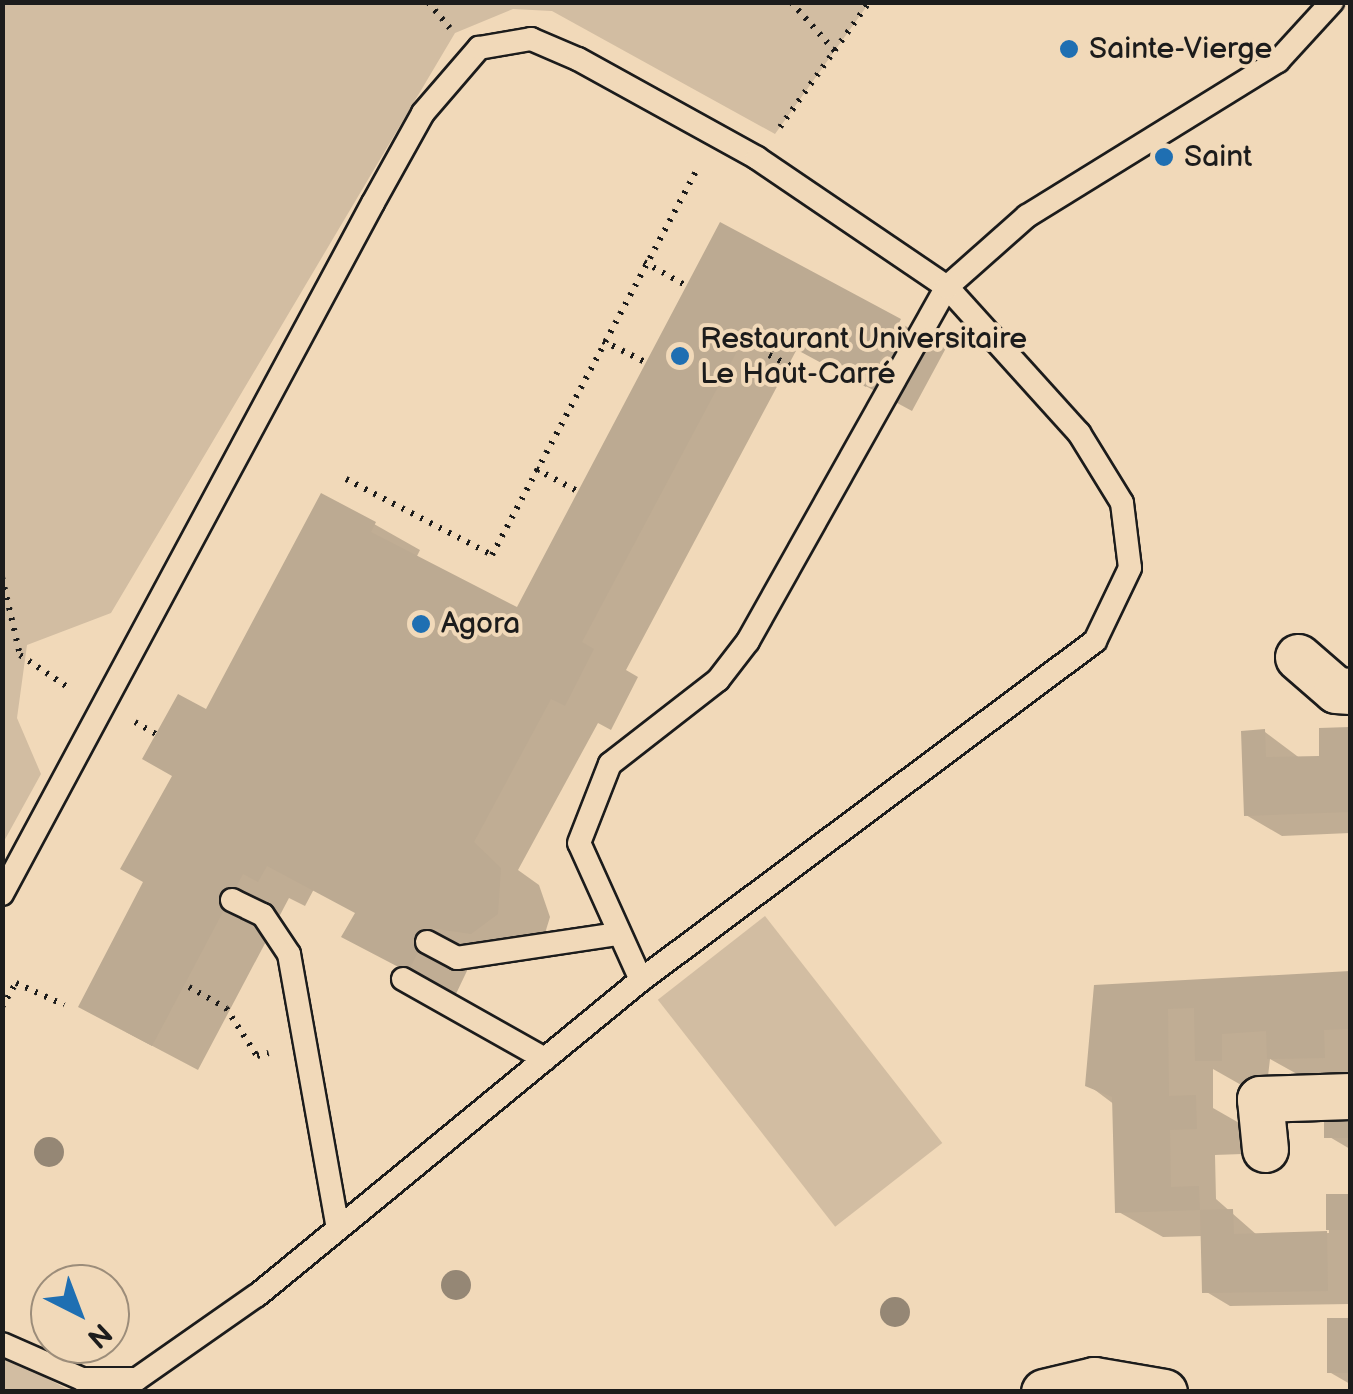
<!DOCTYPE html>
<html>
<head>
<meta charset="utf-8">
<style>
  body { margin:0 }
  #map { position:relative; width:1353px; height:1394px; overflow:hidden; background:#f1d9b9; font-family:"Balsamiq Sans",sans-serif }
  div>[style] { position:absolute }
  .green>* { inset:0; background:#d2bda2; transform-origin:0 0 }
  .shadow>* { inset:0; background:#0003 }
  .building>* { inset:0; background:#bcaa92; transform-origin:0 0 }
  .path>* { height:6px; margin-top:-3px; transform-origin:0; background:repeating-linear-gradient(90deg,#1c1c1c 0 2.5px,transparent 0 10.5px) }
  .roads { filter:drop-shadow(2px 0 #1c1c1c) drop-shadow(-2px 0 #1c1c1c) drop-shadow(0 2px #1c1c1c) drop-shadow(0 -2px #1c1c1c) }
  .lane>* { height:22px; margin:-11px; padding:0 11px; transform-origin:11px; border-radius:11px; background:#f1d9b9 }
  .street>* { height:45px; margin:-22.5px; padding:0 22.5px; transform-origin:22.5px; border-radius:22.5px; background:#f1d9b9 }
  .trees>* { width:30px; height:30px; margin:-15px; border-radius:50%; background:#958775 }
  .dots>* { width:28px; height:28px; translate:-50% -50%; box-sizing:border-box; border:5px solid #f1d9b9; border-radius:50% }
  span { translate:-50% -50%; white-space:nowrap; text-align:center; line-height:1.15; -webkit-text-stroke:8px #f1d9b9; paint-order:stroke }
  .poi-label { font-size:30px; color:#1c1c1c }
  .left { translate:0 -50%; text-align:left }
  .frame { position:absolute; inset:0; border:5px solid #1c1c1c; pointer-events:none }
  .north { position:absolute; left:30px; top:1264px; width:100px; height:100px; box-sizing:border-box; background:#f1d9b9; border:2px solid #9c8d7a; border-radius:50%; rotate:138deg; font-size:28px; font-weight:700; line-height:40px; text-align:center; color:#1c1c1c }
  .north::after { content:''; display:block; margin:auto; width:35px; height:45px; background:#1f6fb2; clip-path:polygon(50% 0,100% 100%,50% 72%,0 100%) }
</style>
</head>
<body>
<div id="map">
  <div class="green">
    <i style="clip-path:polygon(3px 2px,869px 2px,869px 3px,775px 134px,552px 11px,513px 9px,455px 33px,111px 613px,27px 645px,17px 718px,41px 774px,3px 843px)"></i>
    <i style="left:765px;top:916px;width:288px;height:136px;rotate:52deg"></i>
    <i style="clip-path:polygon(2px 1354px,67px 1389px,71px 1391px,3px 1391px)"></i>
  </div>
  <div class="shadow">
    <i style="clip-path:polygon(721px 226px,946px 348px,912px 411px,797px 349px,626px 670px,638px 677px,611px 730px,598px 723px,518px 870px,539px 885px,550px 917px,543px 940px,476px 952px,455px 996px,390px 962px,357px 912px,314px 889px,305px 906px,289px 898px,198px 1070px,126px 1032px,146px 881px,374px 524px,420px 550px,416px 558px,518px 610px)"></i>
    <i style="clip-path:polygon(1350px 730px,1350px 833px,1282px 836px,1246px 815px,1265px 732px,1301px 759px,1322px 759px,1322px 731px)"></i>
    <i style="clip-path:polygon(1350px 976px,1350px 1083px,1315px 1084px,1270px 1059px,1267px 1085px,1243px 1086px,1213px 1069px,1213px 1108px,1241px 1124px,1242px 1154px,1215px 1155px,1216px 1199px,1257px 1235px,1329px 1233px,1328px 1197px,1350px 1197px,1350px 1304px,1230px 1306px,1205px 1291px,1203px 1236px,1163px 1237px,1117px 1211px,1115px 1105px,1087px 1084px,1097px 988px)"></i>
    <i style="clip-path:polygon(1350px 1114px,1350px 1149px,1328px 1136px)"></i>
    <i style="clip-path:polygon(1350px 1320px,1350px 1384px,1331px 1373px,1330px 1321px)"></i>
  </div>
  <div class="building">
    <i style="clip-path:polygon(720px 222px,901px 319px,866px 387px,751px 325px,582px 642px,594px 649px,565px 706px,551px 699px,474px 842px,501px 868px,498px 914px,471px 934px,430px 928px,408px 972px,341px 937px,355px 913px,267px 866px,258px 882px,243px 874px,152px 1046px,78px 1007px,143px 882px,120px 869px,172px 776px,142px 759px,178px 694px,206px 709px,321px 493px,376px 522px,371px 532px,517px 607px)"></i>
    <i style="clip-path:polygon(1350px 727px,1350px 812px,1244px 816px,1241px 731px,1265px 729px,1266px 757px,1319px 756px,1319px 728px)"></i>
    <i style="clip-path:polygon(1350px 971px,1350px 1029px,1324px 1030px,1325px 1058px,1267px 1059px,1266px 1031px,1222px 1034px,1222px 1061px,1195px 1061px,1194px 1008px,1168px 1009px,1169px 1096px,1196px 1095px,1197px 1129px,1170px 1130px,1171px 1187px,1199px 1186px,1200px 1210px,1115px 1213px,1112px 1097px,1085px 1086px,1094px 985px)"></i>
    <i style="left:1324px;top:1112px;width:26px;height:26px"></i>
    <i style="left:1350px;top:1194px;width:36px;height:24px;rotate:90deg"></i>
    <i style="clip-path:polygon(1233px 1209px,1234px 1234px,1327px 1231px,1328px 1291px,1202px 1293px,1200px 1210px)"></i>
    <i style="left:1350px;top:1318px;width:55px;height:23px;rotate:90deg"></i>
  </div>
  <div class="path">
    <i style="left:428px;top:2px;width:34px;rotate:50deg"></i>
    <i style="left:791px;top:2px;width:66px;rotate:48.1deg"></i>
    <i style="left:780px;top:127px;width:153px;rotate:-54.5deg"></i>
    <i style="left:644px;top:262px;width:47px;rotate:29.3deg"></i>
    <i style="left:776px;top:339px;width:17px;rotate:114deg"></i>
    <i style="left:769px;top:355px;width:28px;rotate:27deg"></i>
    <i style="left:603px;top:341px;width:47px;rotate:26.6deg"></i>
    <i style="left:536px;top:469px;width:47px;rotate:28.2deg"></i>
    <i style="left:346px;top:479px;width:165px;rotate:27.5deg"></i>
    <i style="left:492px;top:555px;width:439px;rotate:-62deg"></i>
    <i style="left:2px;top:577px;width:80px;rotate:77deg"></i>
    <i style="left:20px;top:655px;width:59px;rotate:34deg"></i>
    <i style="left:135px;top:722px;width:24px;rotate:30deg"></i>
    <i style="left:189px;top:987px;width:43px;rotate:29.6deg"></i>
    <i style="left:226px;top:1008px;width:57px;rotate:57.1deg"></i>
    <i style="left:257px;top:1056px;width:12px;rotate:-14deg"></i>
    <i style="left:2px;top:1007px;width:28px;rotate:-60deg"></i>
    <i style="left:16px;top:983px;width:53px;rotate:24.6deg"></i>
  </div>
  <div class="roads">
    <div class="lane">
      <i style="left:2px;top:894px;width:784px;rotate:-61.77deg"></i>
      <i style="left:373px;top:203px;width:103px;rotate:-60.9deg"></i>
      <i style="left:423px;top:113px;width:86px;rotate:-49.3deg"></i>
      <i style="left:479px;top:48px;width:53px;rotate:-9.8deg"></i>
      <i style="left:531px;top:39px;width:51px;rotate:23.1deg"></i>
      <i style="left:578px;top:59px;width:205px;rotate:28.9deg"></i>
      <i style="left:757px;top:158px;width:230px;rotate:34.2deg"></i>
      <i style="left:947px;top:287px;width:197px;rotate:47.9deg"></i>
      <i style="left:1079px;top:433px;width:82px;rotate:58.4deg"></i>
      <i style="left:1122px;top:503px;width:65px;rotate:83deg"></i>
      <i style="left:1130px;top:568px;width:81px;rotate:115.6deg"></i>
      <i style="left:1095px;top:641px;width:567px;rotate:143.25deg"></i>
      <i style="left:641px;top:980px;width:497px;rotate:140.6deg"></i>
      <i style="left:257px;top:1295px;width:146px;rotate:145deg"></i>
      <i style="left:137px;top:1379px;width:55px;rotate:180deg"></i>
      <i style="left:82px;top:1379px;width:87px;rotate:-156.4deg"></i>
      <i style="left:232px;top:900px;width:34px;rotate:26deg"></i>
      <i style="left:263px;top:915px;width:47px;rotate:56.3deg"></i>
      <i style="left:289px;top:954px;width:279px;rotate:79.9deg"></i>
      <i style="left:427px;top:942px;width:34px;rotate:28deg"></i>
      <i style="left:457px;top:958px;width:163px;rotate:-8.5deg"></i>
      <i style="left:403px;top:979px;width:163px;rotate:29.4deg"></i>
      <i style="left:641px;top:980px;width:150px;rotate:-114.3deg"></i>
      <i style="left:579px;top:843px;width:85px;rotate:-68.6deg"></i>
      <i style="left:610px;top:764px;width:137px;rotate:-37.9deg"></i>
      <i style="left:718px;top:680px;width:49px;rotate:-52.4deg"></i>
      <i style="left:748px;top:641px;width:406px;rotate:-60.7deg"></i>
      <i style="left:947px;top:287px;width:107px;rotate:-41.6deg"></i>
      <i style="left:1027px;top:216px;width:295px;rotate:-31.7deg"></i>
      <i style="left:1278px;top:61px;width:80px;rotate:-47.5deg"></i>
    </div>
    <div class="street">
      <i style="left:1298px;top:657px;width:50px;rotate:41deg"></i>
      <i style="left:1336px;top:690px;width:14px;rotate:4deg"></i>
      <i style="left:1265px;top:1149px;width:50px;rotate:-95.7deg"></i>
      <i style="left:1260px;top:1099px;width:90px;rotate:-1.9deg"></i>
      <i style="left:1044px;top:1392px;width:51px;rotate:-13.5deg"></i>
      <i style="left:1094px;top:1380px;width:71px;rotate:9.7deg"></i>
    </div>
  </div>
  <div class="trees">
    <i style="left:49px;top:1152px"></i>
    <i style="left:456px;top:1285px"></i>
    <i style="left:895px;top:1312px"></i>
  </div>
  <div class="dots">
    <i style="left:1069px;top:49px;background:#1f6fb2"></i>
    <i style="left:1164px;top:157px;background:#1f6fb2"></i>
    <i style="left:680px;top:356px;background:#1f6fb2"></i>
    <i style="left:421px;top:624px;background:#1f6fb2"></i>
  </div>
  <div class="poi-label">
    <span class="left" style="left:1089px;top:49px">Sainte-Vierge</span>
    <span class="left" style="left:1184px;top:157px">Saint</span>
    <span class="left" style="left:700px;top:356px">Restaurant Universitaire<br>Le Haut-Carré</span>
    <span class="left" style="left:441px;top:624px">Agora</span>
  </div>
  <div class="frame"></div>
  <div class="north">N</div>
</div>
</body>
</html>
